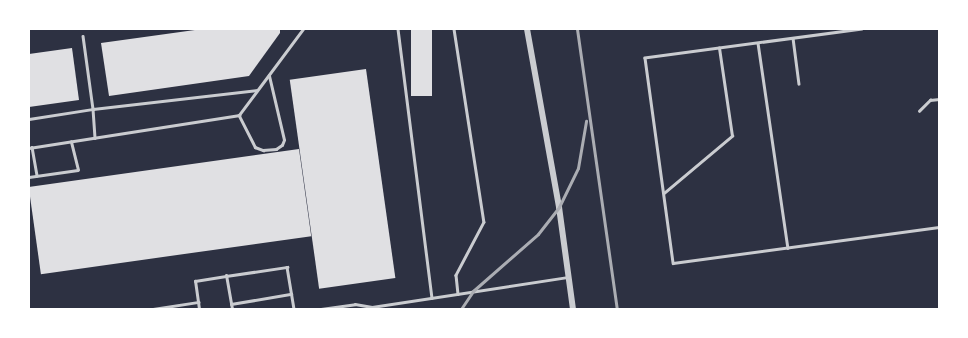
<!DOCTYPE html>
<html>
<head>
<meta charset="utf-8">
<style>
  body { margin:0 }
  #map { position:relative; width:968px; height:338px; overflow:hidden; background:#2d3142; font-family:"Varela Round",sans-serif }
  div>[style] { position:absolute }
  .building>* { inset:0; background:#e0e0e3; transform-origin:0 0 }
  .service>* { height:2.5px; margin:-1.25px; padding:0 1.25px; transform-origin:1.25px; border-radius:1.25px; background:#caccd0 }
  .tertiary>* { height:6px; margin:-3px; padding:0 3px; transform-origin:3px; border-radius:3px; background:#caccd0 }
  .rail>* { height:3px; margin:-1.5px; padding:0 1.5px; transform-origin:1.5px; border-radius:1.5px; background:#abadb3 }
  span { translate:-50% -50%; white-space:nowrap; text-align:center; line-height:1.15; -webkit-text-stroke:3.5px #fff; paint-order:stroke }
  .frame { position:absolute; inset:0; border:30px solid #fff; pointer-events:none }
</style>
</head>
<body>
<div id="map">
  <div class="building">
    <i style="clip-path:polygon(202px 29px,280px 29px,280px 33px,249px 76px,109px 96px,101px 43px)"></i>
    <i style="left:411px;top:29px;width:21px;height:67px"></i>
    <i style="clip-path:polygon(72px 48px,79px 100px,29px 107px,29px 54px)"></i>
    <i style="left:366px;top:69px;width:211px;height:77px;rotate:82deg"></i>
    <i style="left:299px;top:149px;width:88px;height:273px;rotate:82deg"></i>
  </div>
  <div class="service">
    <i style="left:398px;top:29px;width:271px;rotate:82.8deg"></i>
    <i style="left:454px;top:29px;width:195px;rotate:81.2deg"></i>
    <i style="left:484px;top:222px;width:60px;rotate:117.8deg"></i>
    <i style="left:456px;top:275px;width:19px;rotate:84deg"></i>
    <i style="left:862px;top:29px;width:219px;rotate:172.4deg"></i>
    <i style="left:645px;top:58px;width:207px;rotate:82.2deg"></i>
    <i style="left:673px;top:263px;width:268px;rotate:-7.7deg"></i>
    <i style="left:83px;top:36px;width:74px;rotate:82.2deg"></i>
    <i style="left:93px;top:109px;width:165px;rotate:-6.6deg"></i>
    <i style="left:793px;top:38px;width:46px;rotate:82.6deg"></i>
    <i style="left:758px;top:43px;width:207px;rotate:81.7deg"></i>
    <i style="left:919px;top:111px;width:16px;rotate:-45deg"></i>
    <i style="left:930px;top:100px;width:9px;rotate:-6deg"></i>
    <i style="left:239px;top:115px;width:36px;rotate:63deg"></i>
    <i style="left:255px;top:147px;width:9px;rotate:21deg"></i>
    <i style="left:263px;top:150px;width:13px;rotate:-4deg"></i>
    <i style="left:276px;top:149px;width:7px;rotate:-34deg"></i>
    <i style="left:282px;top:145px;width:5px;rotate:-68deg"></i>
    <i style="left:284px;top:140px;width:66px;rotate:-103.2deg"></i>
    <i style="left:29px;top:119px;width:65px;rotate:-8.9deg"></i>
    <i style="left:93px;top:109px;width:29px;rotate:86deg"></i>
    <i style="left:32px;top:147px;width:29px;rotate:80deg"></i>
    <i style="left:29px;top:148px;width:213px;rotate:-8.9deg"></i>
    <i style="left:239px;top:115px;width:107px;rotate:-53.3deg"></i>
    <i style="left:29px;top:177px;width:49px;rotate:-8.1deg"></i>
    <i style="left:78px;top:170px;width:29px;rotate:-104deg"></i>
    <i style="left:664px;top:193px;width:89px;rotate:-40deg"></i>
    <i style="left:732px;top:136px;width:89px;rotate:-98.4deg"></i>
    <i style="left:231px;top:304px;width:61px;rotate:-9.5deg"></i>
    <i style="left:153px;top:309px;width:46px;rotate:-8.8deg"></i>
    <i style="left:199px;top:309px;width:28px;rotate:-98deg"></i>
    <i style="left:195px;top:281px;width:31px;rotate:-9deg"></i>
    <i style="left:232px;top:309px;width:34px;rotate:-100deg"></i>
    <i style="left:226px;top:276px;width:62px;rotate:-8.4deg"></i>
    <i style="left:287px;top:267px;width:43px;rotate:80.5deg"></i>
    <i style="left:321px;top:309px;width:34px;rotate:-8deg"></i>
    <i style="left:355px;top:304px;width:17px;rotate:10deg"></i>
    <i style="left:372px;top:307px;width:197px;rotate:-8.7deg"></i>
  </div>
  <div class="tertiary">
    <i style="left:527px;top:29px;width:181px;rotate:79.8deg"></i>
    <i style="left:559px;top:207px;width:103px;rotate:82.2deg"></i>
  </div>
  <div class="rail">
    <i style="left:577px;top:29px;width:283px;rotate:81.9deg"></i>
    <i style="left:461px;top:309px;width:22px;rotate:-56deg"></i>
    <i style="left:473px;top:291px;width:86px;rotate:-41.2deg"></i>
    <i style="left:538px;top:234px;width:34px;rotate:-52deg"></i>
    <i style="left:559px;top:207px;width:43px;rotate:-64deg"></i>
    <i style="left:578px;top:168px;width:48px;rotate:-80.3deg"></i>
  </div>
  <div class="frame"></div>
</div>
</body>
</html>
